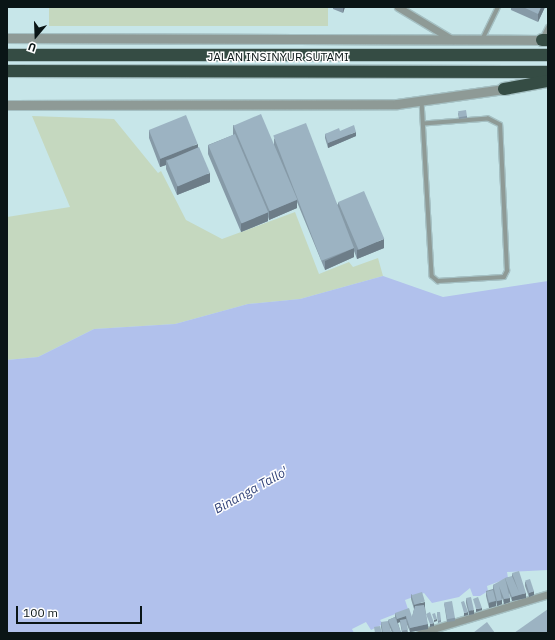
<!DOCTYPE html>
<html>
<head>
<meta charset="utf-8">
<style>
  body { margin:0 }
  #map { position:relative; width:555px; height:640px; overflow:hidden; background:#c7e6e9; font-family:"IBM Plex Sans",sans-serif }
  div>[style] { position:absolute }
  .green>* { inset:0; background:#c5d8bf; transform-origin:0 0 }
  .water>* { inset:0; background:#b1c1ec }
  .roads { filter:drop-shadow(1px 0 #a5c0c3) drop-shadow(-1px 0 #a5c0c3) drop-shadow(0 1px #a5c0c3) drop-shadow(0 -1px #a5c0c3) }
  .service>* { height:3.5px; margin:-1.75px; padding:0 1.75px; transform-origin:1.75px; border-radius:1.75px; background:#8e9a96 }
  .minor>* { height:7px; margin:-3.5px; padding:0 3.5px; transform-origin:3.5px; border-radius:3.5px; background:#8e9a96 }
  .tertiary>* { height:9px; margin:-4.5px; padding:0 4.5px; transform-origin:4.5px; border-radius:4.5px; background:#8e9a96 }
  .motorway>* { height:12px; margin:-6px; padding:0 6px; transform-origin:6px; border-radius:6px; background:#354c44 }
  .wall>* { inset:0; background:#869aa7 }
  .shaded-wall>* { inset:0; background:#6d7d88 }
  .building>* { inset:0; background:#9cb3c2; transform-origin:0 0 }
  span { translate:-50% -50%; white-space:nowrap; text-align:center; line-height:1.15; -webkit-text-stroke:3px #fff; paint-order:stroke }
  .street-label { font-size:12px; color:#0a1516 }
  .water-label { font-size:13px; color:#314278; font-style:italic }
  .frame { position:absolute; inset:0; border:8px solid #0a1516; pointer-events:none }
  .north { position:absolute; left:16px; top:16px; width:40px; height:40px; -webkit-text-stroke:3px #fff; paint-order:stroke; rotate:199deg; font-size:11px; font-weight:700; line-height:16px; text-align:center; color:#0a1516 }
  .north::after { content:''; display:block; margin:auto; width:14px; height:18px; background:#0a1516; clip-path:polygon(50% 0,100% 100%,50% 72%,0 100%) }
  .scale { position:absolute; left:16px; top:606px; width:126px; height:18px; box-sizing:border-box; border:2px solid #0a1516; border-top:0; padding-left:5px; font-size:12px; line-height:14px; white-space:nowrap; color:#0a1516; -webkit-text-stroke:3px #fff; paint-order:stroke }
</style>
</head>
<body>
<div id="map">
  <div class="green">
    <i style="left:49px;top:7px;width:279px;height:19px"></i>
    <i style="clip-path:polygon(32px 116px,114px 119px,158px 173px,161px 171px,186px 220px,222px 239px,295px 212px,319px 274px,349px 262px,353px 267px,378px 258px,383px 276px,300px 299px,248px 304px,175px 324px,94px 329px,38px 357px,7px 360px,7px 217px,70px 207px)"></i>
  </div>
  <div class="water">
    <i style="clip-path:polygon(383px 276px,443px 297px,548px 281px,548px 570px,507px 572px,508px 578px,487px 586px,488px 591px,480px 596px,473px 596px,470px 588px,459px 597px,432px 603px,424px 593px,405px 600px,408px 609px,380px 620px,383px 624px,371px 630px,366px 622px,352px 629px,354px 633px,7px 633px,7px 360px,38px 357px,94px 329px,175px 324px,248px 304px,300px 299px)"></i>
  </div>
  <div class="roads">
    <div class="service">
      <i style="left:543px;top:37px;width:11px;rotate:-63deg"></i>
      <i style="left:482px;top:40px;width:37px;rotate:-64deg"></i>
      <i style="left:422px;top:101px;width:175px;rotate:86.7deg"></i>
      <i style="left:432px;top:276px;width:8px;rotate:40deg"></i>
      <i style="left:438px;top:281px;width:66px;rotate:-3.5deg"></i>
      <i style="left:504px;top:277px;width:7px;rotate:-63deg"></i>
      <i style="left:507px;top:271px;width:146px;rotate:-92.7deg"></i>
      <i style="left:500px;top:125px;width:13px;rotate:-153deg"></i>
      <i style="left:488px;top:119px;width:64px;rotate:175.5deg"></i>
    </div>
    <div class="minor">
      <i style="left:398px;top:7px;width:64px;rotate:31deg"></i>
      <i style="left:420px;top:633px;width:134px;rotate:-16.9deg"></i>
    </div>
    <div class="tertiary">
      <i style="left:7px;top:38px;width:535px;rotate:0.21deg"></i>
      <i style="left:7px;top:105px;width:390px;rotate:-0.1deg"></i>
      <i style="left:397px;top:104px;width:108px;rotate:-8deg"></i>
    </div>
    <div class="motorway">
      <i style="left:542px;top:40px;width:6px"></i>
      <i style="left:7px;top:55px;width:541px"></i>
      <i style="left:7px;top:71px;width:541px;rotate:0.11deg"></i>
      <i style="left:504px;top:89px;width:45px;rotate:-10.3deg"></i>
    </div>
  </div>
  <div class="wall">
    <i style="clip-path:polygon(333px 7px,345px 7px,343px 13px,333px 9px)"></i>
    <i style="clip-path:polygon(511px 7px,545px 7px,538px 22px,511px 10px)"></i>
    <i style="clip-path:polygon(458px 113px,467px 116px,467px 118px,459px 119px)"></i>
    <i style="clip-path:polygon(233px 125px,274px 145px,274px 138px,338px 205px,338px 202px,384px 248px,357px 259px,354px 251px,354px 257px,325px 270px,297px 202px,297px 208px,269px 220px,268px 217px,268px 221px,241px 232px,208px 154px,208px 145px,233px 135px)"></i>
    <i style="clip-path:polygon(149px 130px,198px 147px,210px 182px,177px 195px,166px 169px,166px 165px,160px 167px,149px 138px)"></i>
    <i style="clip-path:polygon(340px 131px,356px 136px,328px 148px,325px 138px,325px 134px)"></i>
    <i style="clip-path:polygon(512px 573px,526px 598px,512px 601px,509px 593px,510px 602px,504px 604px,502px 598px,502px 604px,497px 606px,496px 602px,496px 606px,489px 608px,486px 596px,486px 591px,493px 589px,493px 585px,505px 580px,505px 578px,512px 577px)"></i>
    <i style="clip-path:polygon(525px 581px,534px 595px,529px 597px,525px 586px)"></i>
    <i style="clip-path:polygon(411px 594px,425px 607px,428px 629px,410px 632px,406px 622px,408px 633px,402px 633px,400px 622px,398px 623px,401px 633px,392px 633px,389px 625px,391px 633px,382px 633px,381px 627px,381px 622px,388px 624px,388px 620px,395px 617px,395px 613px,412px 617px,414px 609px,411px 599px)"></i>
    <i style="clip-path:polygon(466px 598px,474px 614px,469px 615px,466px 603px)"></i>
    <i style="clip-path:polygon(444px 603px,455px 618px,455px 621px,447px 622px)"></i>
    <i style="clip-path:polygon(437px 612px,441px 620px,441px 622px,438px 623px)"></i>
  </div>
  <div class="shaded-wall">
    <i style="clip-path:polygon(343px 7px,345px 7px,343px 13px)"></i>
    <i style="clip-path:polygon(541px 7px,545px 7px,538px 22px,538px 14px)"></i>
    <i style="clip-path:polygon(356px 132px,356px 136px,328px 148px,328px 143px)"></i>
    <i style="clip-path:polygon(198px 144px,198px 153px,166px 160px,166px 165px,160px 167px,160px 159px)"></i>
    <i style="clip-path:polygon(210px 173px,210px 182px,177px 195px,177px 186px)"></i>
    <i style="clip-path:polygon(297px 200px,297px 208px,269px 220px,269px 211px)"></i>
    <i style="clip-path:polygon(268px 212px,268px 221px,241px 232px,241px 223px)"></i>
    <i style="clip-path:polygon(384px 239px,384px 248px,357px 259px,357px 250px)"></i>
    <i style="clip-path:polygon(354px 248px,354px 257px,325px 270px,325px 261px)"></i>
    <i style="clip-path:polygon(534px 591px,534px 595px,529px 597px,529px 593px)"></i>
    <i style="clip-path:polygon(526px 593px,526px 598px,512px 601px,512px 597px)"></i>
    <i style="clip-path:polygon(510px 598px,510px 602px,504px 604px,504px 599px)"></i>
    <i style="clip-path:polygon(502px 600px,502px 604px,497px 606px,497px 601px)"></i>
    <i style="clip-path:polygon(496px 601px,496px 606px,489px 608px,489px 603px)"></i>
    <i style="clip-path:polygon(425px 602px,425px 607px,414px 610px,414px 605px)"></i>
    <i style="clip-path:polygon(482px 608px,482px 610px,476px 612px,476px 609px)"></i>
    <i style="clip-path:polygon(474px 610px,474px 614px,469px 615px,469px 611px)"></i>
    <i style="clip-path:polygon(468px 612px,468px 615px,464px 616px,464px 613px)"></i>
    <i style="clip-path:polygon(406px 616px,406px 620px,400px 620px,400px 622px,397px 623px,397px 619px)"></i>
    <i style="clip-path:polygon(437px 619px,437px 621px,434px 622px,434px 620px)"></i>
    <i style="clip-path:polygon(434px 623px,434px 626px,430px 627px,430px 624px)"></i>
    <i style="clip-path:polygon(428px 624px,428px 629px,410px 632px,410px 628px)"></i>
  </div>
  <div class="building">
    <i style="clip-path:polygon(523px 7px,541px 7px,538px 14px)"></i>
    <i style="left:466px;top:110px;width:6px;height:8px;rotate:81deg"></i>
    <i style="left:261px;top:114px;width:93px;height:30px;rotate:67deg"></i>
    <i style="left:186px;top:115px;width:31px;height:40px;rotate:68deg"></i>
    <i style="left:306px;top:123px;width:134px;height:35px;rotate:69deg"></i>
    <i style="clip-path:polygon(354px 125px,356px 132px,328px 143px,325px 134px,339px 128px,340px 131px)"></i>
    <i style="left:235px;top:134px;width:85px;height:29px;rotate:67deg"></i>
    <i style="left:199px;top:147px;width:28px;height:35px;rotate:67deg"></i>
    <i style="left:364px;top:191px;width:52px;height:28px;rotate:67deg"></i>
    <i style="clip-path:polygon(519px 571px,526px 593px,512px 597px,505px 578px,512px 576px,519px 592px,512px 573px)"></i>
    <i style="clip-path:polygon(505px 578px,510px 598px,504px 599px,499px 586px,502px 600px,497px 601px,493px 585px)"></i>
    <i style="left:530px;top:579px;width:13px;height:5px;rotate:72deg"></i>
    <i style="left:493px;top:590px;width:11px;height:7px;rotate:75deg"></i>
    <i style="left:422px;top:592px;width:10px;height:11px;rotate:73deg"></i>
    <i style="left:471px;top:597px;width:13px;height:5px;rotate:77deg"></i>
    <i style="clip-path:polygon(478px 597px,482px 608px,476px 609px,473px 599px)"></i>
    <i style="left:452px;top:601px;width:17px;height:8px;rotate:80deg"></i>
    <i style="clip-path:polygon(464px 601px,468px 612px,464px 613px,461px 602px)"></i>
    <i style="clip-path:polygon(424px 605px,428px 624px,410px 628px,406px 616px,397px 619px,395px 613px,409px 608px,412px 617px,415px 606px)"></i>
    <i style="clip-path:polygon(548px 609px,548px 633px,514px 633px)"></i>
    <i style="clip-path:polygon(430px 612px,434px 623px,430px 624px,426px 614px)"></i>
    <i style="clip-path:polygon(437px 612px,440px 612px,441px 620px,438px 621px)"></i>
    <i style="left:435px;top:613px;width:6px;height:3px;rotate:72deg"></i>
    <i style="clip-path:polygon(395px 617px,401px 632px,398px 633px,394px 633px,388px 620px)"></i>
    <i style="left:406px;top:619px;width:11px;height:6px;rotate:80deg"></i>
    <i style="clip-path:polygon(388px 621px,391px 633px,383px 633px,381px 622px)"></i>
    <i style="clip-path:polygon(487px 622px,495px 633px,473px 633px)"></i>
    <i style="clip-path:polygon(380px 626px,382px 633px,375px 633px,374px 627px)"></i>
  </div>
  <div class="street-label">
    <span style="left:278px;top:57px">JALAN INSINYUR SUTAMI</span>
  </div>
  <div class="water-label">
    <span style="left:251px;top:491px;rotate:-29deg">Binanga Tallo'</span>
  </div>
  <div class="frame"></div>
  <div class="north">U</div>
  <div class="scale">100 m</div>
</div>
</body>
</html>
